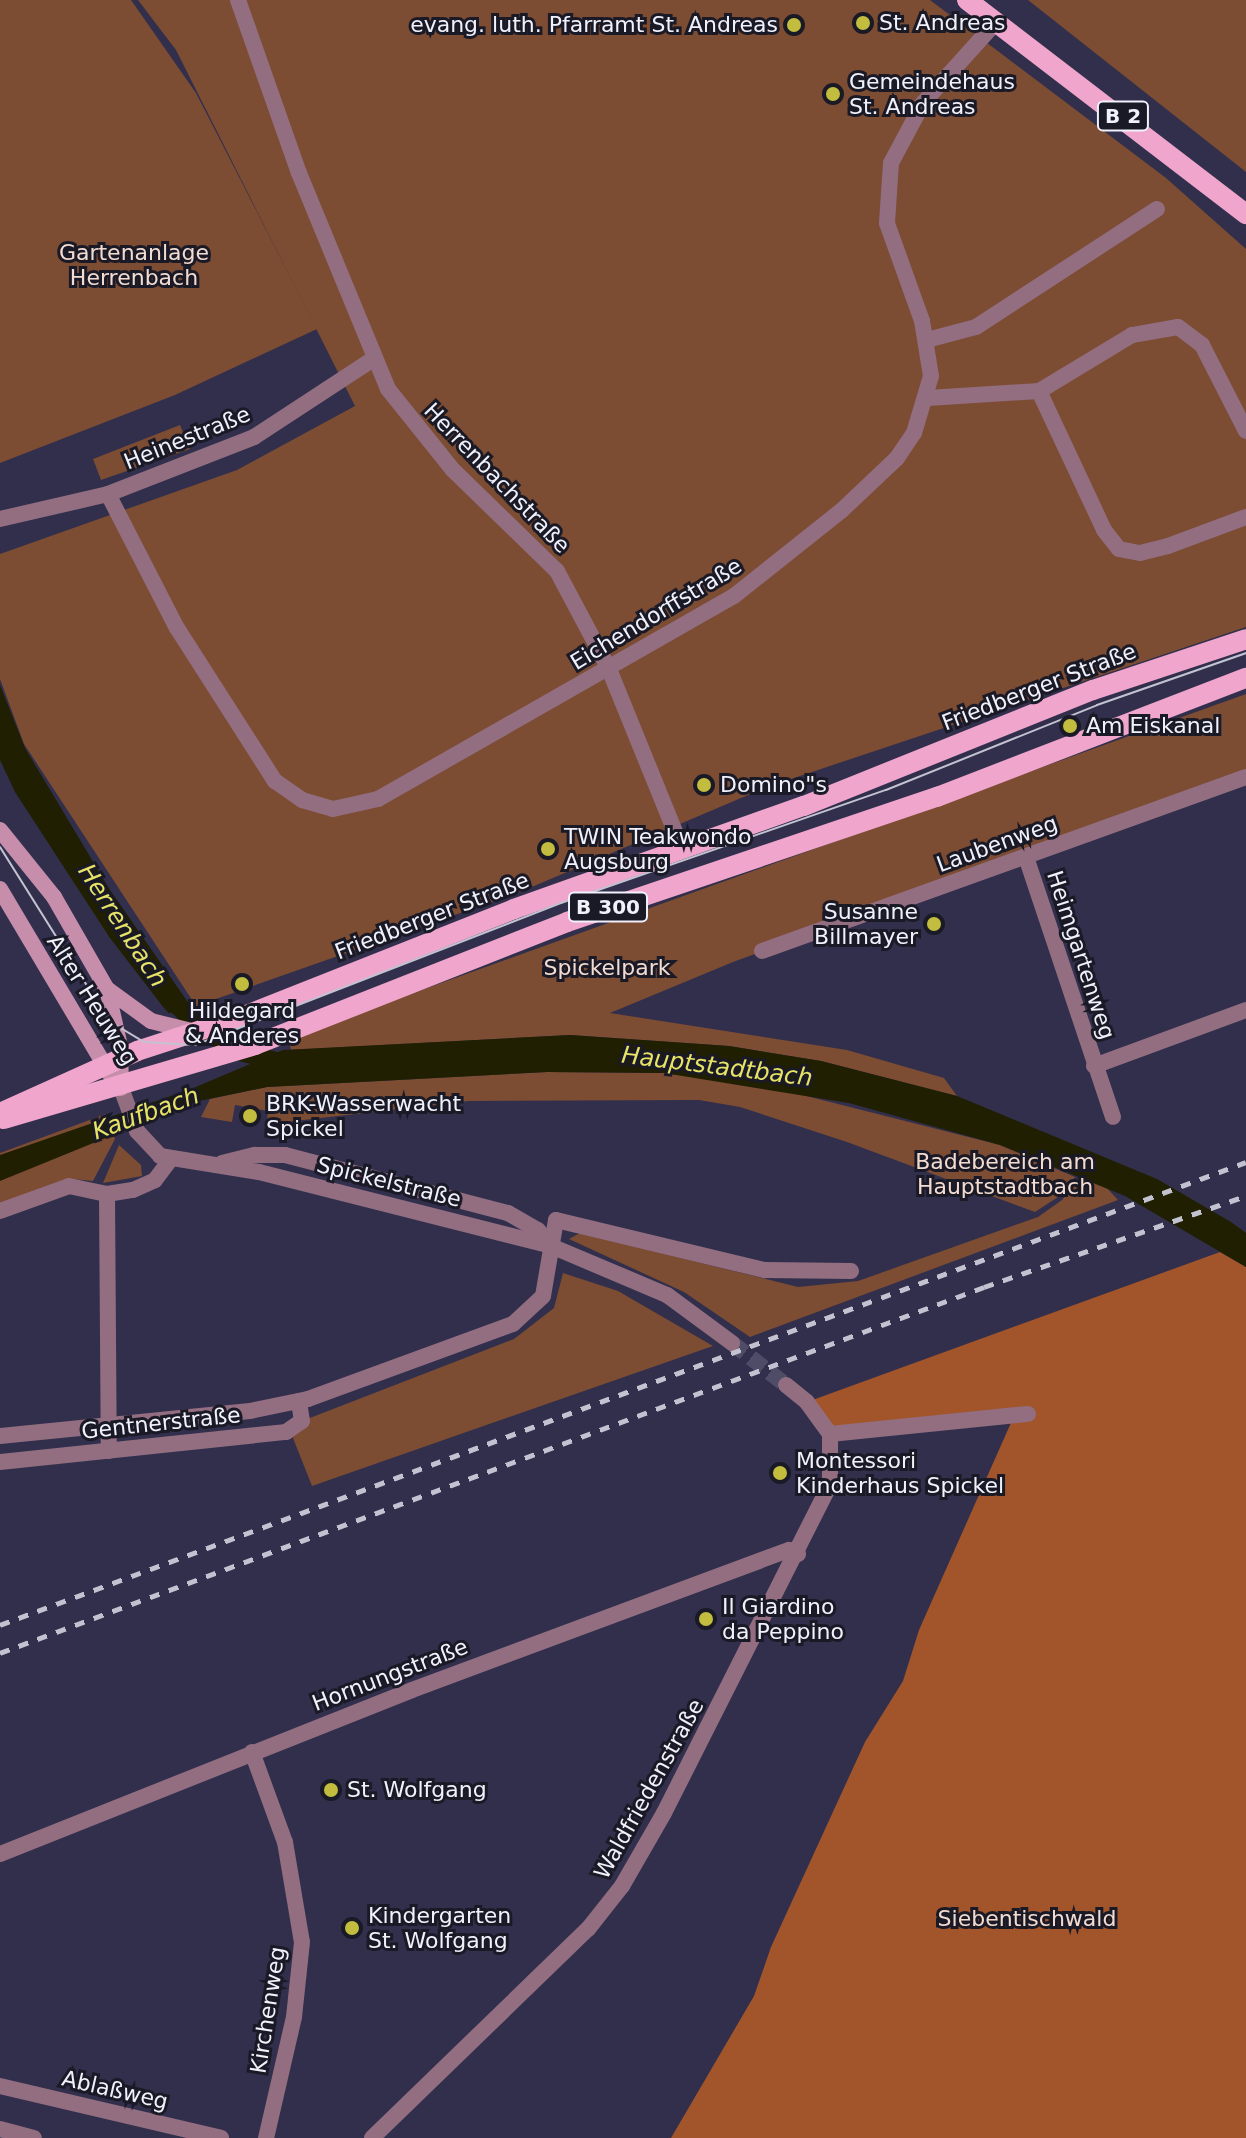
<!DOCTYPE html>
<html>
<head>
<meta charset="utf-8">
<style>
  body { margin:0 }
  #map { position:relative; width:1246px; height:2138px; overflow:hidden; background:#312f4c; font-family:"DejaVu Sans",sans-serif }
  div>[style] { position:absolute }
  .green>* { inset:0; background:#7c4c33 }
  .forest>* { inset:0; background:#a2542a }
  .water>* { inset:0; background:#201f02 }
  .canal>* { height:18px; margin:-9px; padding:0 9px; transform-origin:9px; border-radius:9px; background:#201f02 }
  .street-tunnel>* { height:16px; margin-top:-8px; transform-origin:0; background:repeating-linear-gradient(90deg,#4e4c66 0 16px,transparent 0 24px) }
  .street>* { height:16px; margin:-8px; padding:0 8px; transform-origin:8px; border-radius:8px; background:#926e80 }
  .secondary>* { height:16px; margin:-8px; padding:0 8px; transform-origin:8px; border-radius:8px; background:#c78eab }
  .primary>* { height:20px; margin:-10px; padding:0 10px; transform-origin:10px; border-radius:10px; background:#f0a6cc }
  .tram>* { height:2px; margin:-1px; padding:0 1px; transform-origin:1px; border-radius:1px; background:#c2c2d1 }
  .rail>* { height:5px; margin-top:-2.5px; transform-origin:0; background:repeating-linear-gradient(90deg,#c2c2d1 0 10px,transparent 0 20px) }
  .dots>* { width:22px; height:22px; translate:-50% -50%; box-sizing:border-box; border:4px solid #1a1926; border-radius:50% }
  span { translate:-50% -50%; white-space:nowrap; text-align:center; line-height:1.15; -webkit-text-stroke:6px #1a1926; paint-order:stroke }
  .shield-label span { padding:2px 6px; background:#1a1926; border:2px solid; border-radius:6px; -webkit-text-stroke-width:0 }
  .shield-label { font-size:20px; color:#f1f1fc; font-weight:700 }
  .poi-label { font-size:22px; color:#f1f1fc }
  .left { translate:0 -50%; text-align:left }
  .right { translate:-100% -50%; text-align:right }
  .park-label { font-size:22px; color:#f2dbd0 }
  .street-label { font-size:22px; color:#f1f1fc }
  .water-label { font-size:24px; color:#e7e366; font-style:italic }
</style>
</head>
<body>
<div id="map">
  <div class="green">
    <i style="clip-path:polygon(0 0,131px 0,196px 93px,317px 329px,175px 395px,0 463px)"></i>
    <i style="clip-path:polygon(138px 0,930px 0,1166px 178px,1246px 249px,1246px 627px,767px 787px,520px 892px,196px 1006px,24px 744px,0 679px,0 554px,237px 470px,355px 406px,176px 50px)"></i>
    <i style="clip-path:polygon(1028px 0,1246px 0,1246px 172px)"></i>
    <i style="clip-path:polygon(180px 425px,190px 449px,101px 480px,93px 459px)"></i>
    <i style="clip-path:polygon(1246px 694px,1246px 775px,733px 962px,610px 1013px,847px 1050px,944px 1078px,957px 1096px,821px 1061px,729px 1046px,570px 1035px,291px 1050px,288px 1038px)"></i>
    <i style="clip-path:polygon(547px 1072px,664px 1073px,771px 1087px,1000px 1145px,1075px 1177px,1058px 1197px,1035px 1212px,847px 1142px,740px 1107px,699px 1100px,469px 1101px,277px 1123px,267px 1121px,268px 1111px,235px 1105px,232px 1122px,201px 1117px,210px 1099px,267px 1087px)"></i>
    <i style="clip-path:polygon(106px 1114px,115px 1139px,93px 1181px,71px 1179px,0 1206px,0 1153px)"></i>
    <i style="clip-path:polygon(119px 1145px,141px 1165px,142px 1176px,103px 1183px)"></i>
    <i style="clip-path:polygon(1081px 1176px,1106px 1187px,1118px 1200px,750px 1337px,684px 1292px,569px 1239px,580px 1233px,798px 1287px,858px 1281px,1038px 1217px,1062px 1200px)"></i>
    <i style="clip-path:polygon(563px 1273px,618px 1291px,713px 1346px,312px 1486px,291px 1433px,302px 1421px,514px 1339px,554px 1308px)"></i>
  </div>
  <div class="forest">
    <i style="clip-path:polygon(1220px 1252px,1246px 1267px,1246px 2138px,671px 2138px,754px 1996px,771px 1947px,865px 1742px,903px 1681px,919px 1630px,1014px 1416px,830px 1434px,807px 1402px)"></i>
  </div>
  <div class="water">
    <i style="clip-path:polygon(0 685px,25px 748px,110px 890px,194px 1011px,169px 1013px,164px 1008px,110px 938px,15px 792px,0 760px)"></i>
    <i style="clip-path:polygon(570px 1035px,729px 1046px,821px 1061px,957px 1096px,1157px 1179px,1231px 1222px,1246px 1233px,1246px 1267px,1125px 1196px,1000px 1145px,849px 1103px,664px 1073px,547px 1072px,267px 1087px,194px 1102px,0 1181px,0 1155px,191px 1089px,283px 1050px)"></i>
  </div>
  <div class="canal">
    <i style="left:167px;top:996px;width:45px;rotate:43.2deg"></i>
    <i style="left:200px;top:1027px;width:43px;rotate:33.7deg"></i>
    <i style="left:236px;top:1051px;width:54px;rotate:14deg"></i>
  </div>
  <div class="street-tunnel">
    <i style="left:732px;top:1343px;width:68px;rotate:37.9deg"></i>
  </div>
  <div class="street">
    <i style="left:238px;top:0;width:183px;rotate:70.6deg"></i>
    <i style="left:299px;top:173px;width:234px;rotate:67.6deg"></i>
    <i style="left:388px;top:389px;width:102px;rotate:51.3deg"></i>
    <i style="left:452px;top:469px;width:146px;rotate:44.2deg"></i>
    <i style="left:557px;top:571px;width:111px;rotate:62deg"></i>
    <i style="left:609px;top:669px;width:194px;rotate:67.9deg"></i>
    <i style="left:927px;top:340px;width:51px;rotate:-14.9deg"></i>
    <i style="left:976px;top:327px;width:216px;rotate:-33.1deg"></i>
    <i style="left:928px;top:398px;width:111px;rotate:-3.6deg"></i>
    <i style="left:1246px;top:431px;width:97px;rotate:-117.1deg"></i>
    <i style="left:1202px;top:345px;width:30px;rotate:-143deg"></i>
    <i style="left:1178px;top:327px;width:47px;rotate:170.1deg"></i>
    <i style="left:1132px;top:335px;width:109px;rotate:148.9deg"></i>
    <i style="left:1039px;top:391px;width:153px;rotate:64.9deg"></i>
    <i style="left:1104px;top:530px;width:24px;rotate:52deg"></i>
    <i style="left:1119px;top:549px;width:21px;rotate:11deg"></i>
    <i style="left:1140px;top:553px;width:29px;rotate:-14deg"></i>
    <i style="left:1168px;top:546px;width:83px;rotate:-20.4deg"></i>
    <i style="left:108px;top:494px;width:151px;rotate:62.8deg"></i>
    <i style="left:177px;top:628px;width:182px;rotate:57.4deg"></i>
    <i style="left:275px;top:781px;width:33px;rotate:35deg"></i>
    <i style="left:302px;top:800px;width:32px;rotate:16deg"></i>
    <i style="left:333px;top:809px;width:46px;rotate:-12.5deg"></i>
    <i style="left:378px;top:799px;width:410px;rotate:-29.7deg"></i>
    <i style="left:734px;top:596px;width:137px;rotate:-38.5deg"></i>
    <i style="left:841px;top:511px;width:77px;rotate:-43.4deg"></i>
    <i style="left:897px;top:458px;width:30px;rotate:-56deg"></i>
    <i style="left:914px;top:433px;width:59px;rotate:-73.4deg"></i>
    <i style="left:931px;top:376px;width:56px;rotate:-99.3deg"></i>
    <i style="left:922px;top:321px;width:104px;rotate:-109.7deg"></i>
    <i style="left:887px;top:223px;width:60px;rotate:-86.2deg"></i>
    <i style="left:891px;top:163px;width:68px;rotate:-61.9deg"></i>
    <i style="left:923px;top:103px;width:110px;rotate:-47.9deg"></i>
    <i style="left:0;top:519px;width:111px;rotate:-13deg"></i>
    <i style="left:108px;top:494px;width:157px;rotate:-21.3deg"></i>
    <i style="left:254px;top:437px;width:142px;rotate:-33.2deg"></i>
    <i style="left:1026px;top:857px;width:274px;rotate:71.5deg"></i>
    <i style="left:762px;top:951px;width:514px;rotate:-19.77deg"></i>
    <i style="left:1094px;top:1066px;width:162px;rotate:-20.2deg"></i>
    <i style="left:121px;top:1088px;width:46px;rotate:69.6deg"></i>
    <i style="left:137px;top:1131px;width:34px;rotate:47deg"></i>
    <i style="left:160px;top:1156px;width:100px;rotate:9.2deg"></i>
    <i style="left:259px;top:1172px;width:301px;rotate:14.2deg"></i>
    <i style="left:551px;top:1246px;width:126px;rotate:22.9deg"></i>
    <i style="left:667px;top:1295px;width:81px;rotate:36.4deg"></i>
    <i style="left:222px;top:1163px;width:34px;rotate:-14deg"></i>
    <i style="left:255px;top:1155px;width:30px"></i>
    <i style="left:285px;top:1155px;width:230px;rotate:14.6deg"></i>
    <i style="left:508px;top:1213px;width:34px;rotate:30deg"></i>
    <i style="left:538px;top:1230px;width:21px;rotate:51deg"></i>
    <i style="left:107px;top:1194px;width:257px;rotate:89.6deg"></i>
    <i style="left:0;top:1211px;width:73px;rotate:-19.9deg"></i>
    <i style="left:69px;top:1186px;width:39px;rotate:12deg"></i>
    <i style="left:107px;top:1194px;width:26px;rotate:-9deg"></i>
    <i style="left:133px;top:1190px;width:24px;rotate:-24deg"></i>
    <i style="left:155px;top:1180px;width:26px;rotate:-53deg"></i>
    <i style="left:830px;top:1434px;width:199px;rotate:-5.8deg"></i>
    <i style="left:0;top:1436px;width:251px;rotate:-5.7deg"></i>
    <i style="left:250px;top:1411px;width:59px;rotate:-11.7deg"></i>
    <i style="left:308px;top:1399px;width:218px;rotate:-20.1deg"></i>
    <i style="left:513px;top:1324px;width:41px;rotate:-43deg"></i>
    <i style="left:543px;top:1296px;width:77px;rotate:-80.3deg"></i>
    <i style="left:556px;top:1220px;width:215px;rotate:13.5deg"></i>
    <i style="left:765px;top:1270px;width:86px;rotate:0.7deg"></i>
    <i style="left:0;top:1462px;width:288px;rotate:-6deg"></i>
    <i style="left:286px;top:1432px;width:19px;rotate:-35deg"></i>
    <i style="left:302px;top:1421px;width:20px;rotate:-99deg"></i>
    <i style="left:252px;top:1752px;width:96px;rotate:69.9deg"></i>
    <i style="left:285px;top:1842px;width:101px;rotate:80.4deg"></i>
    <i style="left:302px;top:1942px;width:75px;rotate:96.1deg"></i>
    <i style="left:294px;top:2017px;width:124px;rotate:103deg"></i>
    <i style="left:0;top:1854px;width:443px;rotate:-21.7deg"></i>
    <i style="left:412px;top:1690px;width:402px;rotate:-20.4deg"></i>
    <i style="left:789px;top:1550px;width:10px;rotate:24deg"></i>
    <i style="left:0;top:2086px;width:227px;rotate:13.2deg"></i>
    <i style="left:0;top:2129px;width:35px;rotate:15deg"></i>
    <i style="left:372px;top:2138px;width:301px;rotate:-44.1deg"></i>
    <i style="left:588px;top:1929px;width:55px;rotate:-51.7deg"></i>
    <i style="left:622px;top:1886px;width:84px;rotate:-60.1deg"></i>
    <i style="left:664px;top:1813px;width:368px;rotate:-63.2deg"></i>
    <i style="left:830px;top:1485px;width:51px;rotate:-90deg"></i>
    <i style="left:830px;top:1434px;width:39px;rotate:-126deg"></i>
    <i style="left:807px;top:1402px;width:27px;rotate:-141deg"></i>
  </div>
  <div class="secondary">
    <i style="left:0;top:830px;width:86px;rotate:51.1deg"></i>
    <i style="left:54px;top:897px;width:106px;rotate:60.1deg"></i>
    <i style="left:107px;top:989px;width:58px;rotate:77.2deg"></i>
    <i style="left:120px;top:1046px;width:42px;rotate:88.6deg"></i>
    <i style="left:0;top:889px;width:215px;rotate:59.3deg"></i>
    <i style="left:107px;top:989px;width:54px;rotate:36deg"></i>
    <i style="left:151px;top:1021px;width:45px;rotate:14deg"></i>
  </div>
  <div class="primary">
    <i style="left:967px;top:0;width:352px;rotate:37.5deg"></i>
    <i style="left:0;top:1113px;width:150px;rotate:-24.3deg"></i>
    <i style="left:137px;top:1051px;width:113px;rotate:-18.1deg"></i>
    <i style="left:244px;top:1016px;width:290px;rotate:-21.6deg"></i>
    <i style="left:514px;top:909px;width:308px;rotate:-19.6deg"></i>
    <i style="left:804px;top:806px;width:311px;rotate:-21.9deg"></i>
    <i style="left:1093px;top:690px;width:161px;rotate:-18.4deg"></i>
    <i style="left:4px;top:1119px;width:262px;rotate:-16.4deg"></i>
    <i style="left:255px;top:1045px;width:335px;rotate:-21.5deg"></i>
    <i style="left:567px;top:922px;width:391px;rotate:-18.7deg"></i>
    <i style="left:937px;top:797px;width:331px;rotate:-21.1deg"></i>
  </div>
  <div class="tram">
    <i style="left:0;top:847px;width:205px;rotate:57.9deg"></i>
    <i style="left:109px;top:1021px;width:41px;rotate:31deg"></i>
    <i style="left:144px;top:1042px;width:51px;rotate:3.4deg"></i>
    <i style="left:195px;top:1045px;width:393px;rotate:-21.2deg"></i>
    <i style="left:561px;top:903px;width:344px;rotate:-19.2deg"></i>
    <i style="left:886px;top:790px;width:227px;rotate:-21.9deg"></i>
    <i style="left:1097px;top:705px;width:158px;rotate:-19.2deg"></i>
  </div>
  <div class="rail">
    <i style="left:0;top:1625px;width:1329px;rotate:-20.38deg"></i>
    <i style="left:0;top:1653px;width:1050px;rotate:-20.4deg"></i>
    <i style="left:984px;top:1287px;width:277px;rotate:-19.2deg"></i>
  </div>
  <div class="dots">
    <i style="left:863px;top:23px;background:#c2bd3f"></i>
    <i style="left:794px;top:25px;background:#c2bd3f"></i>
    <i style="left:833px;top:94px;background:#c2bd3f"></i>
    <i style="left:1070px;top:726px;background:#c2bd3f"></i>
    <i style="left:704px;top:785px;background:#c2bd3f"></i>
    <i style="left:548px;top:849px;background:#c2bd3f"></i>
    <i style="left:934px;top:924px;background:#c2bd3f"></i>
    <i style="left:242px;top:984px;background:#c2bd3f"></i>
    <i style="left:250px;top:1116px;background:#c2bd3f"></i>
    <i style="left:780px;top:1473px;background:#c2bd3f"></i>
    <i style="left:706px;top:1619px;background:#c2bd3f"></i>
    <i style="left:331px;top:1790px;background:#c2bd3f"></i>
    <i style="left:352px;top:1928px;background:#c2bd3f"></i>
  </div>
  <div class="shield-label">
    <span style="left:1123px;top:116px">B 2</span>
    <span style="left:608px;top:907px">B 300</span>
  </div>
  <div class="poi-label">
    <span class="left" style="left:879px;top:23px">St. Andreas</span>
    <span class="right" style="left:778px;top:25px">evang. luth. Pfarramt St. Andreas</span>
    <span class="left" style="left:849px;top:94px">Gemeindehaus<br>St. Andreas</span>
    <span class="left" style="left:1086px;top:726px">Am Eiskanal</span>
    <span class="left" style="left:720px;top:785px">Domino"s</span>
    <span class="left" style="left:564px;top:849px">TWIN Teakwondo<br>Augsburg</span>
    <span class="right" style="left:918px;top:924px">Susanne<br>Billmayer</span>
    <span style="left:242px;top:1023px">Hildegard<br>&amp; Anderes</span>
    <span class="left" style="left:266px;top:1116px">BRK-Wasserwacht<br>Spickel</span>
    <span class="left" style="left:796px;top:1473px">Montessori<br>Kinderhaus Spickel</span>
    <span class="left" style="left:722px;top:1619px">Il Giardino<br>da Peppino</span>
    <span class="left" style="left:347px;top:1790px">St. Wolfgang</span>
    <span class="left" style="left:368px;top:1928px">Kindergarten<br>St. Wolfgang</span>
  </div>
  <div class="park-label">
    <span style="left:134px;top:265px">Gartenanlage<br>Herrenbach</span>
    <span style="left:607px;top:968px">Spickelpark</span>
    <span style="left:1005px;top:1174px">Badebereich am<br>Hauptstadtbach</span>
    <span style="left:1027px;top:1919px">Siebentischwald</span>
  </div>
  <div class="street-label">
    <span style="left:187px;top:438px;rotate:-22deg">Heinestraße</span>
    <span style="left:497px;top:478px;rotate:46deg">Herrenbachstraße</span>
    <span style="left:656px;top:614px;rotate:-31deg">Eichendorffstraße</span>
    <span style="left:1039px;top:687px;rotate:-21deg">Friedberger Straße</span>
    <span style="left:997px;top:844px;rotate:-20deg">Laubenweg</span>
    <span style="left:432px;top:916px;rotate:-21deg">Friedberger Straße</span>
    <span style="left:1081px;top:955px;rotate:72deg">Heimgartenweg</span>
    <span style="left:92px;top:1000px;rotate:58deg">Alter Heuweg</span>
    <span style="left:389px;top:1182px;rotate:14deg">Spickelstraße</span>
    <span style="left:161px;top:1423px;rotate:-6deg">Gentnerstraße</span>
    <span style="left:390px;top:1675px;rotate:-21deg">Hornungstraße</span>
    <span style="left:649px;top:1789px;rotate:-61deg">Waldfriedenstraße</span>
    <span style="left:268px;top:2010px;rotate:-81deg">Kirchenweg</span>
    <span style="left:115px;top:2090px;rotate:13deg">Ablaßweg</span>
  </div>
  <div class="water-label">
    <span style="left:122px;top:926px;rotate:57deg">Herrenbach</span>
    <span style="left:717px;top:1067px;rotate:7deg">Hauptstadtbach</span>
    <span style="left:146px;top:1114px;rotate:-20deg">Kaufbach</span>
  </div>
</div>
</body>
</html>
